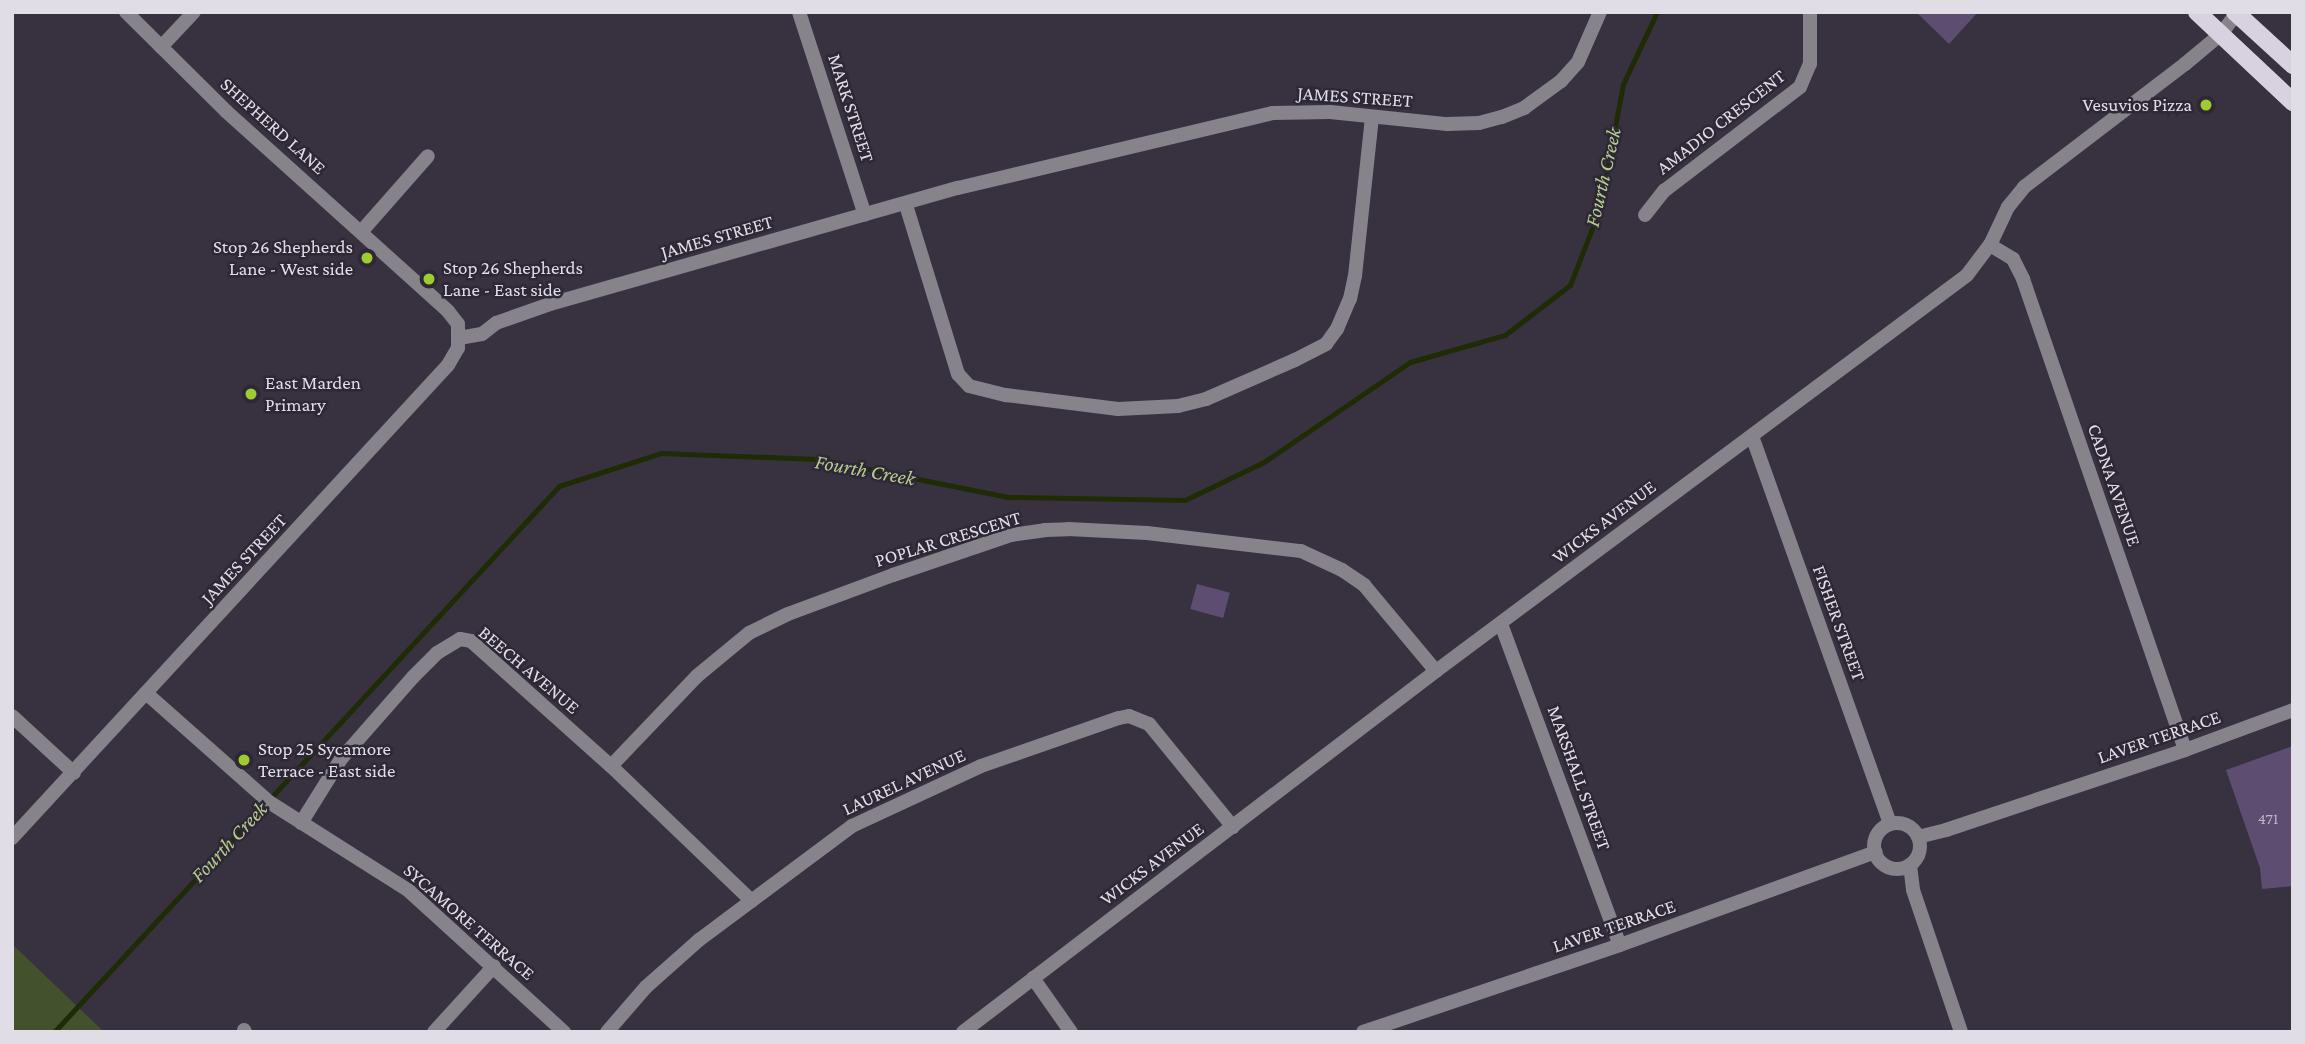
<!DOCTYPE html>
<html>
<head>
<meta charset="utf-8">
<style>
  body { margin:0 }
  #map { position:relative; width:2305px; height:1044px; overflow:hidden; background:#383240; font-family:"Crimson Pro",serif }
  div>[style] { position:absolute }
  .green>* { inset:0; background:#44512d }
  .stream>* { height:5px; margin:-2.5px; padding:0 2.5px; transform-origin:2.5px; border-radius:2.5px; background:#1f2b05 }
  .building>* { inset:0; background:#5d4d70; transform-origin:0 0 }
  .street>* { height:14px; margin:-7px; padding:0 7px; transform-origin:7px; border-radius:7px; background:#86838b }
  .street>.ring { margin:-7px; padding:0; box-sizing:content-box; background:none; border:14px solid #86838b; border-radius:50% }
  .primary>* { height:18px; margin:-9px; padding:0 9px; transform-origin:9px; border-radius:9px; background:#d7d1e0 }
  .dots>* { width:19px; height:19px; translate:-50% -50%; box-sizing:border-box; border:4px solid #2e2836; border-radius:50% }
  span { translate:-50% -50%; white-space:nowrap; text-align:center; line-height:1.15; -webkit-text-stroke:5px #2e2836; paint-order:stroke }
  .number-label { font-size:16px; color:#bfb9c8 }
  .number-label span { -webkit-text-stroke-width:0 }
  .street-label { font-size:19px; color:#e0dde6 }
  .poi-label { font-size:19px; color:#e0dde6 }
  .right { translate:-100% -50%; text-align:right }
  .left { translate:0 -50%; text-align:left }
  .water-label { font-size:21px; color:#b4cd8d; font-style:italic }
  .frame { position:absolute; inset:0; border:14px solid #e0dde6; pointer-events:none }
</style>
</head>
<body>
<div id="map">
  <div class="green">
    <i style="clip-path:polygon(12px 944px,104px 1032px,12px 1032px)"></i>
  </div>
  <div class="stream">
    <i style="left:54px;top:1032px;width:744px;rotate:-47.23deg"></i>
    <i style="left:559px;top:486px;width:107px;rotate:-17.9deg"></i>
    <i style="left:661px;top:453px;width:157px;rotate:2.2deg"></i>
    <i style="left:818px;top:459px;width:195px;rotate:11.3deg"></i>
    <i style="left:1009px;top:497px;width:176px;rotate:1deg"></i>
    <i style="left:1185px;top:500px;width:88px;rotate:-25.7deg"></i>
    <i style="left:1264px;top:462px;width:177px;rotate:-34.4deg"></i>
    <i style="left:1410px;top:362px;width:99px;rotate:-15.9deg"></i>
    <i style="left:1505px;top:335px;width:82px;rotate:-37.6deg"></i>
    <i style="left:1570px;top:285px;width:83px;rotate:-68.7deg"></i>
    <i style="left:1600px;top:208px;width:126px;rotate:-79.5deg"></i>
    <i style="left:1623px;top:84px;width:80px;rotate:-64.7deg"></i>
  </div>
  <div class="building">
    <i style="clip-path:polygon(1916px 12px,1978px 12px,1949px 44px)"></i>
    <i style="left:1197px;top:584px;width:34px;height:26px;rotate:15deg"></i>
    <i style="clip-path:polygon(2293px 746px,2293px 886px,2262px 889px,2260px 868px,2226px 770px)"></i>
  </div>
  <div class="street">
    <i style="left:799px;top:12px;width:213px;rotate:72deg"></i>
    <i style="left:161px;top:47px;width:48px;rotate:-46.7deg"></i>
    <i style="left:906px;top:205px;width:177px;rotate:72.9deg"></i>
    <i style="left:958px;top:374px;width:16px;rotate:47deg"></i>
    <i style="left:969px;top:386px;width:38px;rotate:14deg"></i>
    <i style="left:1006px;top:395px;width:113px;rotate:7.1deg"></i>
    <i style="left:1118px;top:409px;width:60px;rotate:-2.9deg"></i>
    <i style="left:1178px;top:406px;width:29px;rotate:-14deg"></i>
    <i style="left:1206px;top:399px;width:97px;rotate:-23.7deg"></i>
    <i style="left:1295px;top:360px;width:35px;rotate:-27deg"></i>
    <i style="left:1326px;top:344px;width:19px;rotate:-54deg"></i>
    <i style="left:1337px;top:329px;width:33px;rotate:-67deg"></i>
    <i style="left:1350px;top:299px;width:24px;rotate:-78deg"></i>
    <i style="left:1355px;top:276px;width:160px;rotate:-83.9deg"></i>
    <i style="left:1645px;top:215px;width:31px;rotate:-52deg"></i>
    <i style="left:1664px;top:191px;width:171px;rotate:-37.4deg"></i>
    <i style="left:1800px;top:87px;width:25px;rotate:-67deg"></i>
    <i style="left:1810px;top:64px;width:52px;rotate:-90deg"></i>
    <i style="left:361px;top:232px;width:101px;rotate:-48.6deg"></i>
    <i style="left:1990px;top:245px;width:27px;rotate:31deg"></i>
    <i style="left:2013px;top:259px;width:22px;rotate:63deg"></i>
    <i style="left:2023px;top:279px;width:498px;rotate:71deg"></i>
    <i style="left:459px;top:338px;width:23px;rotate:-10deg"></i>
    <i style="left:482px;top:334px;width:18px;rotate:-38deg"></i>
    <i style="left:496px;top:323px;width:57px;rotate:-19.4deg"></i>
    <i style="left:550px;top:304px;width:424px;rotate:-15.9deg"></i>
    <i style="left:958px;top:188px;width:324px;rotate:-13.4deg"></i>
    <i style="left:1273px;top:113px;width:57px;rotate:-1deg"></i>
    <i style="left:1330px;top:112px;width:118px;rotate:5.9deg"></i>
    <i style="left:1447px;top:124px;width:32px;rotate:-2deg"></i>
    <i style="left:1479px;top:123px;width:24px;rotate:-15deg"></i>
    <i style="left:1502px;top:117px;width:24px;rotate:-22deg"></i>
    <i style="left:1524px;top:108px;width:46px;rotate:-36.1deg"></i>
    <i style="left:1561px;top:81px;width:25px;rotate:-48deg"></i>
    <i style="left:1578px;top:62px;width:55px;rotate:-66.3deg"></i>
    <i style="left:1752px;top:436px;width:412px;rotate:70.4deg"></i>
    <i style="left:1501px;top:624px;width:342px;rotate:69.7deg"></i>
    <i style="left:146px;top:693px;width:164px;rotate:41.5deg"></i>
    <i style="left:269px;top:802px;width:166px;rotate:32.4deg"></i>
    <i style="left:409px;top:891px;width:210px;rotate:42.3deg"></i>
    <i style="left:12px;top:716px;width:84px;rotate:42.6deg"></i>
    <i style="left:611px;top:766px;width:124px;rotate:-46.3deg"></i>
    <i style="left:697px;top:676px;width:67px;rotate:-39.6deg"></i>
    <i style="left:749px;top:633px;width:43px;rotate:-26deg"></i>
    <i style="left:788px;top:614px;width:112px;rotate:-20.4deg"></i>
    <i style="left:893px;top:575px;width:125px;rotate:-18.7deg"></i>
    <i style="left:1011px;top:535px;width:34px;rotate:-8deg"></i>
    <i style="left:1045px;top:530px;width:23px;rotate:-2deg"></i>
    <i style="left:1068px;top:529px;width:79px;rotate:2.9deg"></i>
    <i style="left:1147px;top:533px;width:155px;rotate:6.7deg"></i>
    <i style="left:1301px;top:551px;width:45px;rotate:24.9deg"></i>
    <i style="left:1342px;top:570px;width:27px;rotate:34deg"></i>
    <i style="left:1364px;top:585px;width:112px;rotate:50.1deg"></i>
    <i style="left:301px;top:823px;width:75px;rotate:-58deg"></i>
    <i style="left:341px;top:759px;width:109px;rotate:-48.7deg"></i>
    <i style="left:413px;top:677px;width:34px;rotate:-45deg"></i>
    <i style="left:437px;top:653px;width:27px;rotate:-31deg"></i>
    <i style="left:460px;top:639px;width:11px;rotate:10deg"></i>
    <i style="left:471px;top:641px;width:188px;rotate:41.8deg"></i>
    <i style="left:611px;top:766px;width:195px;rotate:43.8deg"></i>
    <i class="ring" style="left:1874px;top:823px;width:32px;height:32px"></i>
    <i style="left:1918px;top:837px;width:29px;rotate:-14deg"></i>
    <i style="left:1946px;top:830px;width:252px;rotate:-18.5deg"></i>
    <i style="left:2185px;top:750px;width:115px;rotate:-20.3deg"></i>
    <i style="left:12px;top:838px;width:643px;rotate:-47.33deg"></i>
    <i style="left:448px;top:365px;width:20px;rotate:-60deg"></i>
    <i style="left:458px;top:348px;width:24px;rotate:-90deg"></i>
    <i style="left:458px;top:324px;width:16px;rotate:-128deg"></i>
    <i style="left:448px;top:311px;width:299px;rotate:-138deg"></i>
    <i style="left:226px;top:111px;width:141px;rotate:-135.3deg"></i>
    <i style="left:1910px;top:865px;width:25px;rotate:83deg"></i>
    <i style="left:1913px;top:890px;width:150px;rotate:71.3deg"></i>
    <i style="left:1033px;top:978px;width:66px;rotate:54.9deg"></i>
    <i style="left:244px;top:1030px;width:2px;rotate:63deg"></i>
    <i style="left:434px;top:1032px;width:89px;rotate:-47.7deg"></i>
    <i style="left:607px;top:1032px;width:60px;rotate:-49.1deg"></i>
    <i style="left:646px;top:987px;width:71px;rotate:-41.6deg"></i>
    <i style="left:699px;top:940px;width:191px;rotate:-36.7deg"></i>
    <i style="left:852px;top:826px;width:142px;rotate:-24.9deg"></i>
    <i style="left:981px;top:766px;width:146px;rotate:-19.2deg"></i>
    <i style="left:1119px;top:718px;width:10px;rotate:-11deg"></i>
    <i style="left:1129px;top:716px;width:22px;rotate:22deg"></i>
    <i style="left:1149px;top:724px;width:133px;rotate:50.8deg"></i>
    <i style="left:963px;top:1032px;width:595px;rotate:-37.35deg"></i>
    <i style="left:1436px;top:671px;width:662px;rotate:-36.71deg"></i>
    <i style="left:1967px;top:275px;width:38px;rotate:-53deg"></i>
    <i style="left:1990px;top:245px;width:42px;rotate:-64.7deg"></i>
    <i style="left:2008px;top:207px;width:26px;rotate:-51deg"></i>
    <i style="left:2024px;top:187px;width:203px;rotate:-37.4deg"></i>
    <i style="left:2185px;top:64px;width:47px;rotate:-39.8deg"></i>
    <i style="left:2221px;top:34px;width:25px;rotate:-53deg"></i>
    <i style="left:1363px;top:1032px;width:271px;rotate:-18.7deg"></i>
    <i style="left:1620px;top:945px;width:272px;rotate:-20deg"></i>
  </div>
  <div class="primary">
    <i style="left:2197px;top:12px;width:132px;rotate:43.2deg"></i>
    <i style="left:2235px;top:12px;width:79px;rotate:42.4deg"></i>
  </div>
  <div class="dots">
    <i style="left:2206px;top:105px;background:#9ccb32"></i>
    <i style="left:367px;top:258px;background:#9ccb32"></i>
    <i style="left:429px;top:279px;background:#9ccb32"></i>
    <i style="left:251px;top:394px;background:#9ccb32"></i>
    <i style="left:244px;top:760px;background:#9ccb32"></i>
  </div>
  <div class="number-label">
    <span style="left:2268px;top:819px">471</span>
  </div>
  <div class="street-label">
    <span style="left:1355px;top:97px;rotate:4deg">JAMES STREET</span>
    <span style="left:851px;top:108px;rotate:72deg">MARK STREET</span>
    <span style="left:1721px;top:122px;rotate:-38deg">AMADIO CRESCENT</span>
    <span style="left:273px;top:126px;rotate:42deg">SHEPHERD LANE</span>
    <span style="left:717px;top:237px;rotate:-16deg">JAMES STREET</span>
    <span style="left:2114px;top:485px;rotate:71deg">CADNA AVENUE</span>
    <span style="left:1604px;top:522px;rotate:-37deg">WICKS AVENUE</span>
    <span style="left:948px;top:539px;rotate:-17deg">POPLAR CRESCENT</span>
    <span style="left:244px;top:559px;rotate:-47deg">JAMES STREET</span>
    <span style="left:1839px;top:623px;rotate:70deg">FISHER STREET</span>
    <span style="left:529px;top:670px;rotate:40deg">BEECH AVENUE</span>
    <span style="left:2159px;top:737px;rotate:-19deg">LAVER TERRACE</span>
    <span style="left:1579px;top:778px;rotate:70deg">MARSHALL STREET</span>
    <span style="left:904px;top:782px;rotate:-25deg">LAUREL AVENUE</span>
    <span style="left:1152px;top:864px;rotate:-37deg">WICKS AVENUE</span>
    <span style="left:469px;top:922px;rotate:41deg">SYCAMORE TERRACE</span>
    <span style="left:1614px;top:926px;rotate:-19deg">LAVER TERRACE</span>
  </div>
  <div class="poi-label">
    <span class="right" style="left:2192px;top:105px">Vesuvios Pizza</span>
    <span class="right" style="left:353px;top:258px">Stop 26 Shepherds<br>Lane - West side</span>
    <span class="left" style="left:443px;top:279px">Stop 26 Shepherds<br>Lane - East side</span>
    <span class="left" style="left:265px;top:394px">East Marden<br>Primary</span>
    <span class="left" style="left:258px;top:760px">Stop 25 Sycamore<br>Terrace - East side</span>
  </div>
  <div class="water-label">
    <span style="left:1603px;top:177px;rotate:-77deg">Fourth Creek</span>
    <span style="left:865px;top:470px;rotate:10deg">Fourth Creek</span>
    <span style="left:229px;top:842px;rotate:-47deg">Fourth Creek</span>
  </div>
  <div class="frame"></div>
</div>
</body>
</html>
